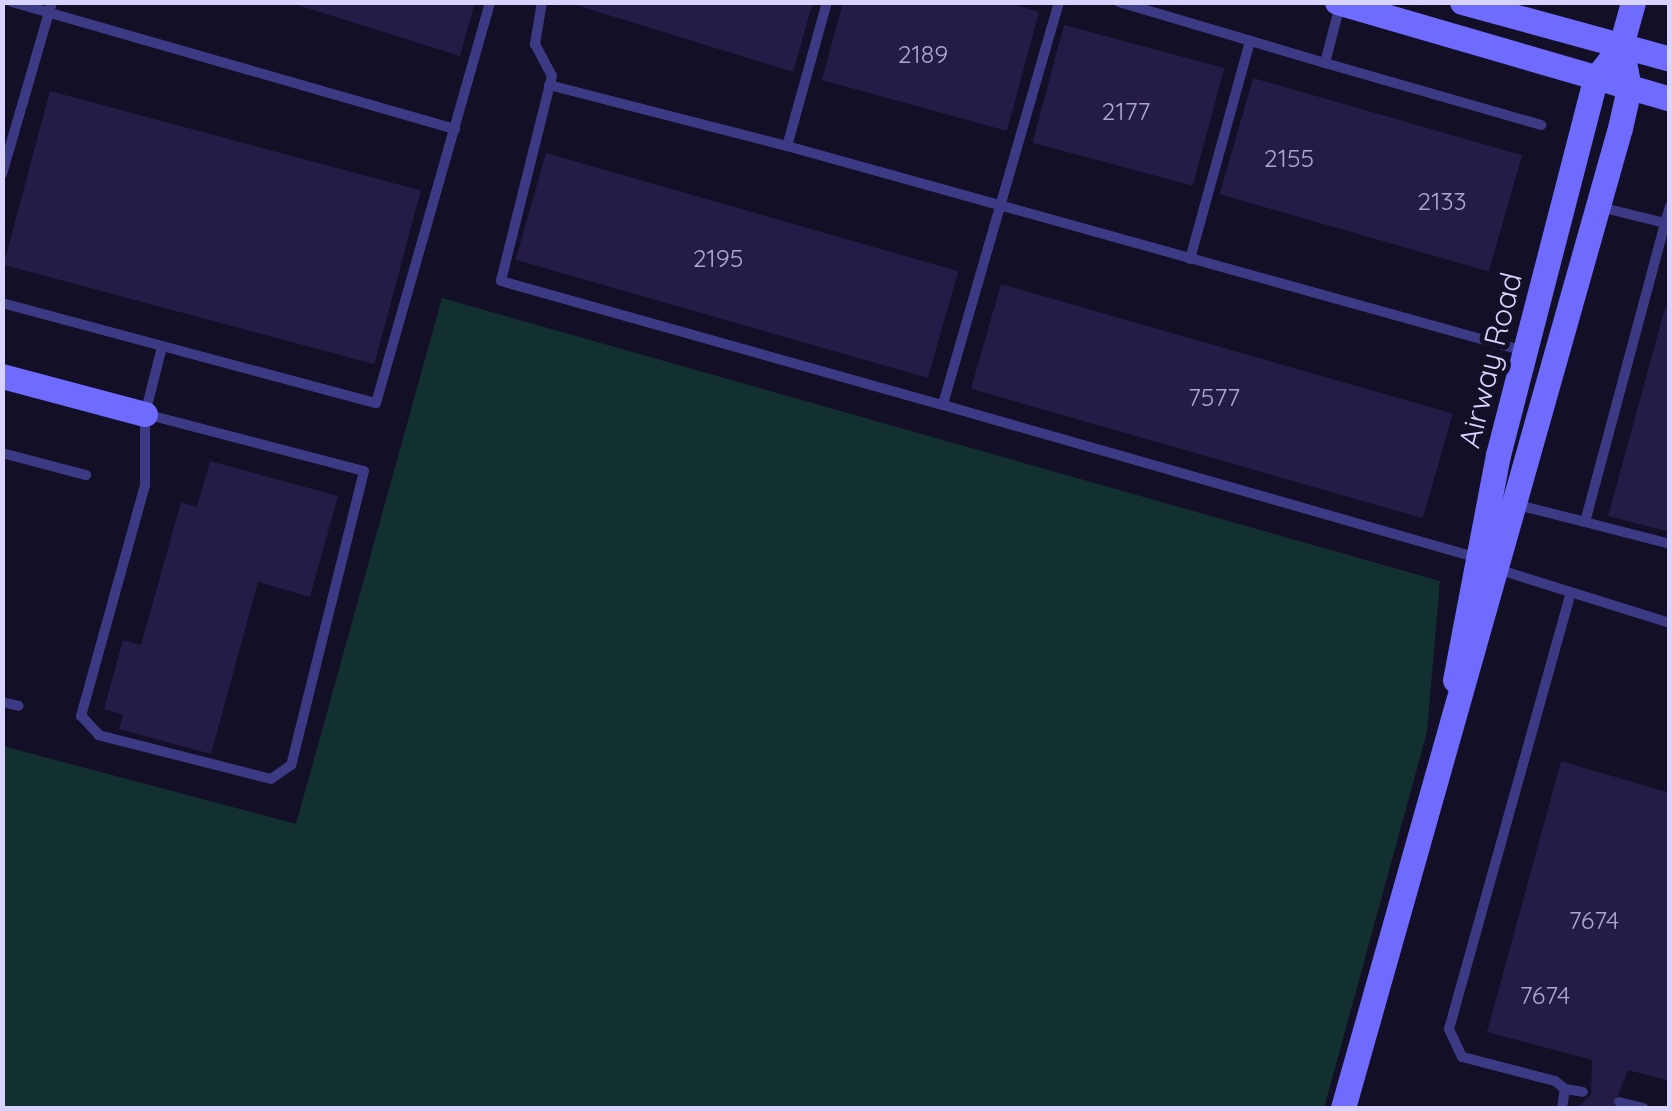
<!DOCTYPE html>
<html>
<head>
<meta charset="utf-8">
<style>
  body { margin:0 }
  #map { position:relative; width:1672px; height:1111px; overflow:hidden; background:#130f26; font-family:Quicksand,sans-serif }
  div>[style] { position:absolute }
  .green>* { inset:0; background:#12302f }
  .building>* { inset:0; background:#241b47; transform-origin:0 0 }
  .lane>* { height:10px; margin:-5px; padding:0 5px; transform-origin:5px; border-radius:5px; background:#3d3a85 }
  .secondary>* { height:25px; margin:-12.5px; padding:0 12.5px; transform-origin:12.5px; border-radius:12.5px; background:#6f6bff }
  span { translate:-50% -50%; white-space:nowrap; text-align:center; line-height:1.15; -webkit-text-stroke:10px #130f26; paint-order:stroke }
  .number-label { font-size:25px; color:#aca6d1 }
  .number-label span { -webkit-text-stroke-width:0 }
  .street-label { font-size:30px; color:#d9d4ff }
  .frame { position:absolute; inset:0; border:5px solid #d9d4ff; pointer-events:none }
</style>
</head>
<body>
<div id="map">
  <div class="green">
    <i style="clip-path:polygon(442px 298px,1440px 581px,1427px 732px,1324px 1108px,3px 1108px,3px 746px,296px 824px)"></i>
  </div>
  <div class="building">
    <i style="clip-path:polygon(288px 2px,475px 2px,460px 56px)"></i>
    <i style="clip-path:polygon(566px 2px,813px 2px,793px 72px)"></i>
    <i style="clip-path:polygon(843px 2px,1006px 2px,1039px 12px,1007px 131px,822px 80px)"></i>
    <i style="left:1064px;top:25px;width:166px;height:122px;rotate:15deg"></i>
    <i style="left:1253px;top:78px;width:280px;height:121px;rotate:16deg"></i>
    <i style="left:50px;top:91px;width:384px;height:180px;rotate:15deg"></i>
    <i style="left:546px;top:153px;width:429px;height:111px;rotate:16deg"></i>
    <i style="left:1001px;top:284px;width:470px;height:109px;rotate:16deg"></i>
    <i style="clip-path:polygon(1665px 308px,1670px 309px,1670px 532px,1608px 516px)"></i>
    <i style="clip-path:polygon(210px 461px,338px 496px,310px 597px,258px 582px,211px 754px,119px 729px,123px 715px,104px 709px,123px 640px,141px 645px,181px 502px,197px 507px)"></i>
    <i style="clip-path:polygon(1561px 761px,1670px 793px,1670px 1081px,1628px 1070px,1613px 1108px,1578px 1108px,1591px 1094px,1592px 1060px,1487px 1032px)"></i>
  </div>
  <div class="lane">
    <i style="left:12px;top:2px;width:461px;rotate:16deg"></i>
    <i style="left:542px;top:2px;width:43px;rotate:99.5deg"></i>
    <i style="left:535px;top:44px;width:36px;rotate:62deg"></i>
    <i style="left:552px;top:76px;width:211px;rotate:104deg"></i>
    <i style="left:501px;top:281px;width:459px;rotate:15.7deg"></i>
    <i style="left:827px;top:2px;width:149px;rotate:105.5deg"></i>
    <i style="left:787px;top:146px;width:765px;rotate:15.54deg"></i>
    <i style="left:1059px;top:2px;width:419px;rotate:106.1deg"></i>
    <i style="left:943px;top:405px;width:553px;rotate:15.95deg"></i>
    <i style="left:1119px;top:2px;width:215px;rotate:16.5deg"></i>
    <i style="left:1340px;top:5px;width:60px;rotate:104.5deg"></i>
    <i style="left:1325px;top:63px;width:225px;rotate:16deg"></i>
    <i style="left:549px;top:85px;width:246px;rotate:14.4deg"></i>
    <i style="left:2px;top:174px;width:179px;rotate:-73.8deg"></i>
    <i style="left:1665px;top:223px;width:17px;rotate:-73deg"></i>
    <i style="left:1190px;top:259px;width:226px;rotate:-74.6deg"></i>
    <i style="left:2px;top:303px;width:387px;rotate:15deg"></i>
    <i style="left:376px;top:403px;width:417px;rotate:-74.1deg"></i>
    <i style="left:145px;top:414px;width:226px;rotate:14.6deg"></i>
    <i style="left:364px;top:471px;width:303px;rotate:103.9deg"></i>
    <i style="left:291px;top:765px;width:24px;rotate:145deg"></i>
    <i style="left:271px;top:779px;width:178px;rotate:-165.7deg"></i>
    <i style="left:99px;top:735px;width:26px;rotate:-133deg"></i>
    <i style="left:81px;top:716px;width:239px;rotate:-74.5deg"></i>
    <i style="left:145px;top:486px;width:72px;rotate:-90deg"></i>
    <i style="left:145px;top:414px;width:69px;rotate:-75.8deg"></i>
    <i style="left:2px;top:453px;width:87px;rotate:14.7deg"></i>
    <i style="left:1518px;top:505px;width:69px;rotate:14.2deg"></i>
    <i style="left:1585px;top:522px;width:310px;rotate:-75deg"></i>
    <i style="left:1665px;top:223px;width:67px;rotate:-166.2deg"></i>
    <i style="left:1585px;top:522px;width:88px;rotate:14.5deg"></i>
    <i style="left:1500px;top:570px;width:178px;rotate:17.3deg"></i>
    <i style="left:2px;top:702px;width:17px;rotate:13deg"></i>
    <i style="left:1565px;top:1089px;width:18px;rotate:9deg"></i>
    <i style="left:1619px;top:1102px;width:25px;rotate:14deg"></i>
    <i style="left:1562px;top:1108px;width:19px;rotate:-81deg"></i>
    <i style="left:1565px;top:1089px;width:13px;rotate:-141deg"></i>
    <i style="left:1555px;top:1081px;width:96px;rotate:-165.5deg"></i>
    <i style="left:1462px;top:1057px;width:31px;rotate:-115deg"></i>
    <i style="left:1449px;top:1029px;width:453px;rotate:-74.4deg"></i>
  </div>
  <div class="secondary">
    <i style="left:1337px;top:2px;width:347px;rotate:16.2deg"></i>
    <i style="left:1462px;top:2px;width:216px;rotate:15.3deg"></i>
    <i style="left:2px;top:376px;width:148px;rotate:14.9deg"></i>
    <i style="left:1455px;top:680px;width:229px;rotate:-79.2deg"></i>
    <i style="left:1498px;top:455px;width:388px;rotate:-75.5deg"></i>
    <i style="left:1595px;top:79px;width:42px;rotate:-51.8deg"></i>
    <i style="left:1621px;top:46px;width:46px;rotate:-74.7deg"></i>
    <i style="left:1343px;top:1108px;width:1018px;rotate:-74.22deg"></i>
    <i style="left:1620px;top:128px;width:41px;rotate:-77.3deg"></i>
    <i style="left:1629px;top:88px;width:43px;rotate:-100.8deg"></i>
  </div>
  <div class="number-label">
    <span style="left:923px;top:54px">2189</span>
    <span style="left:1126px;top:111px">2177</span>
    <span style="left:1289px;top:158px">2155</span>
    <span style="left:1442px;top:201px">2133</span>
    <span style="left:718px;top:258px">2195</span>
    <span style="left:1214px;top:397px">7577</span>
    <span style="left:1594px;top:920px">7674</span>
    <span style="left:1545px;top:995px">7674</span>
  </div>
  <div class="street-label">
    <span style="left:1490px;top:360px;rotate:-76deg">Airway Road</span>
  </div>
  <div class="frame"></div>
</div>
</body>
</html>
